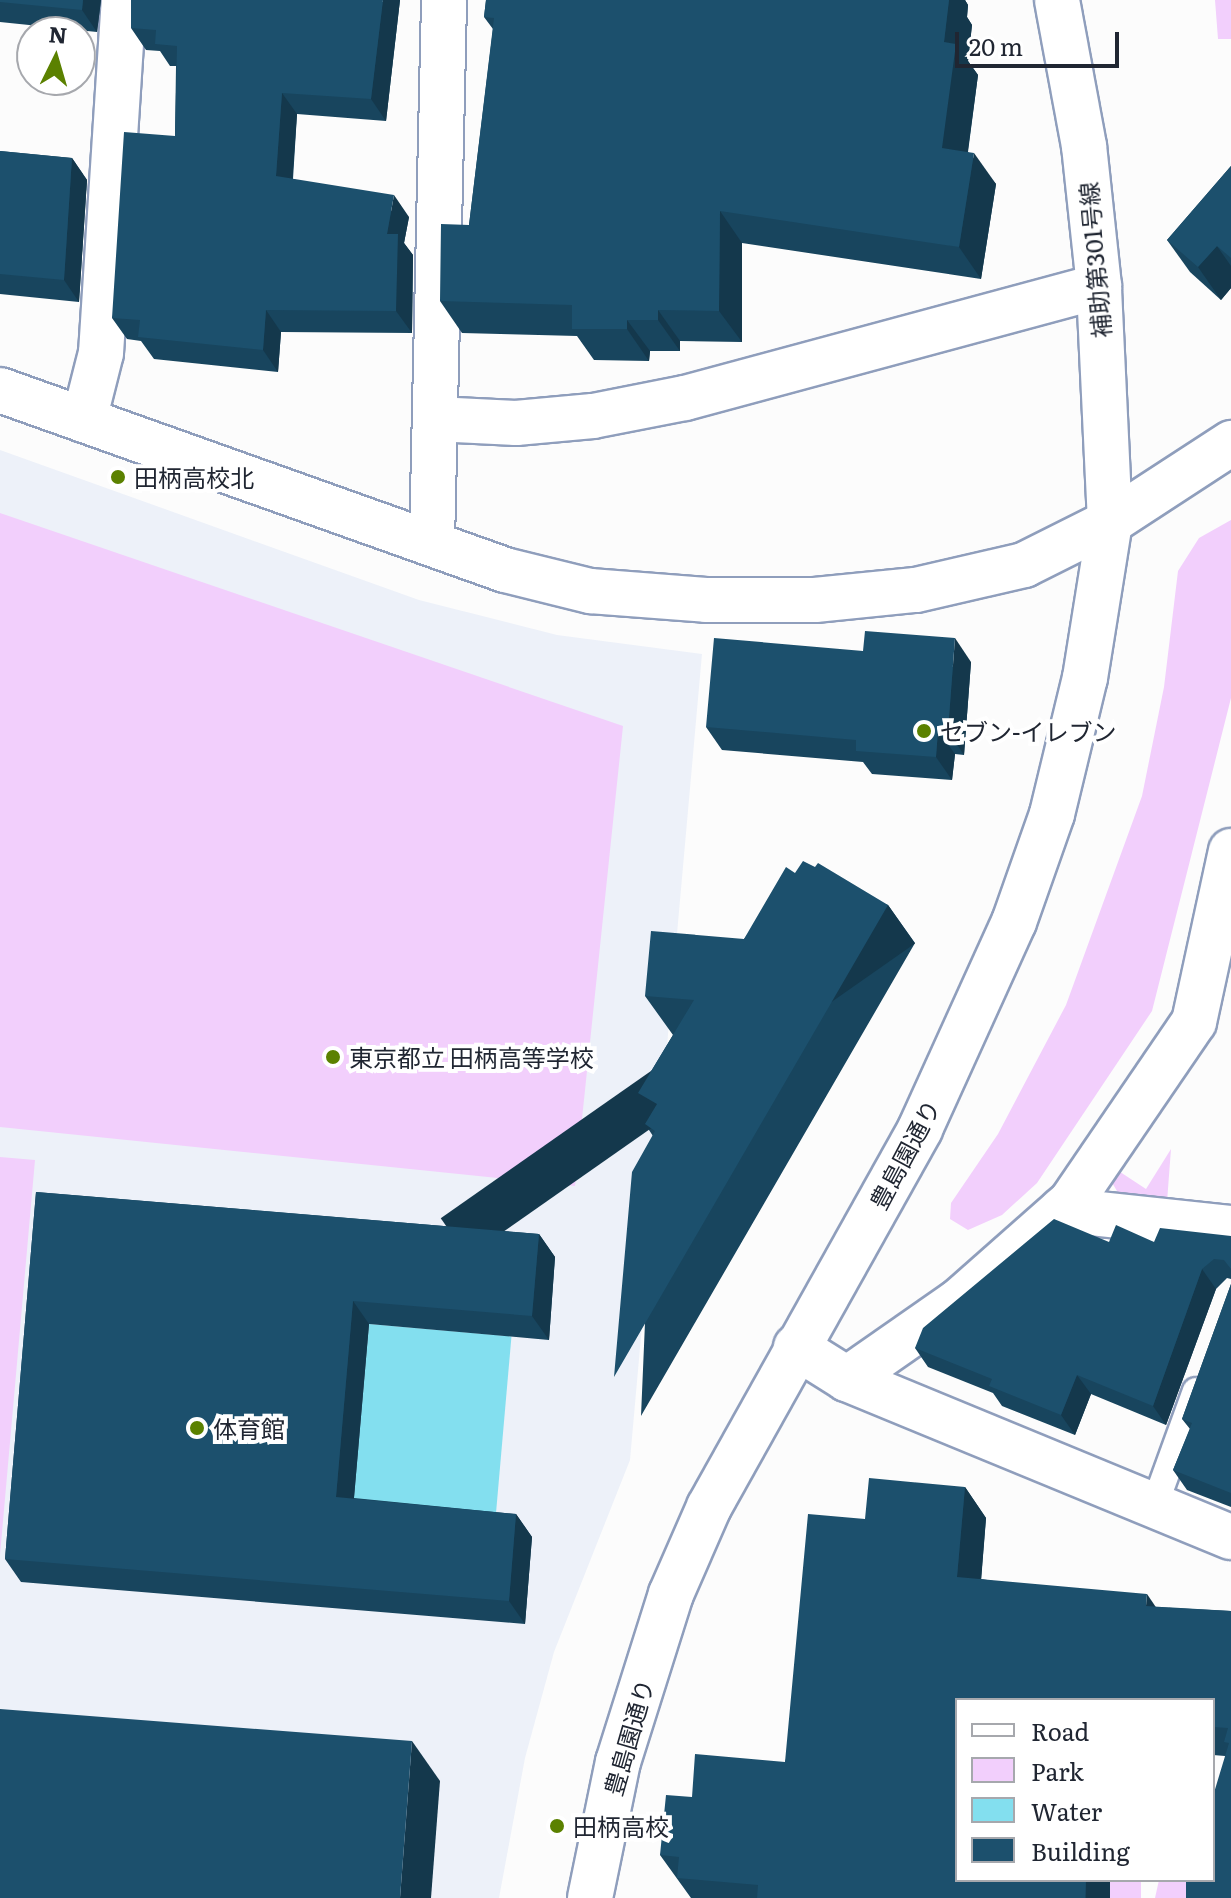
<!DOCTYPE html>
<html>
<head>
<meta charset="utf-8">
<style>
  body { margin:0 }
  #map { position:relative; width:1231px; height:1898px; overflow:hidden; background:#fcfcfc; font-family:Literata,"Noto Sans JP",serif }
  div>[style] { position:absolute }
  .built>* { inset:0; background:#edf1f9 }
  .green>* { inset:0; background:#f2cffc; transform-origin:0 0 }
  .water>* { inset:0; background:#83dfef; transform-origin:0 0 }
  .roads { filter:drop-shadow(2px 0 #8f9ebc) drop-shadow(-2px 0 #8f9ebc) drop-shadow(0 2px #8f9ebc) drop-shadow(0 -2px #8f9ebc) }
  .lane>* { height:26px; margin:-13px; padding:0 13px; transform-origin:13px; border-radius:13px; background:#fff }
  .street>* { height:44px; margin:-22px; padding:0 22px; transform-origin:22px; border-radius:22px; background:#fff }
  .secondary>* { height:44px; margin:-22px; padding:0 22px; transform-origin:22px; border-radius:22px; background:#fff }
  .wall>* { inset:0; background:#18455e }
  .shaded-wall>* { inset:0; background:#14384c; transform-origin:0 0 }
  .building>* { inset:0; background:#1c506d }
  .dots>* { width:22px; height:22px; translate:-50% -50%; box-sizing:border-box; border:4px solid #fff; border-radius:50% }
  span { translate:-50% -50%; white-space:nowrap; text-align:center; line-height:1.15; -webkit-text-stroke:8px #fff; paint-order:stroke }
  .street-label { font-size:24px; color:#202632 }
  .poi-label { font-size:24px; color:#202632 }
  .left { translate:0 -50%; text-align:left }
  .legend { position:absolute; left:955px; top:1698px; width:260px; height:184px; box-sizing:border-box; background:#fff; border:2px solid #a6a8ad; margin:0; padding:10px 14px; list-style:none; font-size:24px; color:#202632 }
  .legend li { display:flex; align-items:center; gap:16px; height:40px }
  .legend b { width:40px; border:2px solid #a6a8ad }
  .north { position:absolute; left:16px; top:16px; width:80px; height:80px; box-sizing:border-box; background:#fff; border:2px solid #a6a8ad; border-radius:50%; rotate:5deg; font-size:22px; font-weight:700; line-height:32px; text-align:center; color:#202632 }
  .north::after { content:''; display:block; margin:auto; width:28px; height:36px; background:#5b8100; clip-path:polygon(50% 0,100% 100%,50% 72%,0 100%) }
  .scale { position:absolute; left:955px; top:32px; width:164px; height:36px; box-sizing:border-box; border:4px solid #202632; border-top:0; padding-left:10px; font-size:24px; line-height:28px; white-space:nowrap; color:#202632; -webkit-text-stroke:6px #fff; paint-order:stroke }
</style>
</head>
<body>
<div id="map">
  <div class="built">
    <i style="clip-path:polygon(0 450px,419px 600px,557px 635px,702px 654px,630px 1460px,554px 1652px,525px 1758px,499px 1898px,0 1898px)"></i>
  </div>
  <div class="green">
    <i style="clip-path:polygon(1215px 0,1231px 0,1231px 39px,1218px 39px)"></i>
    <i style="clip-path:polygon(0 513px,623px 726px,575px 1186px,0 1127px)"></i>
    <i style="clip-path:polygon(1231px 520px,1231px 698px,1152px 1011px,1037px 1183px,1002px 1215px,968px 1230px,950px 1219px,951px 1203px,998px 1134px,1066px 1005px,1142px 796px,1164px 687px,1178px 571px,1199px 538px)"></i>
    <i style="clip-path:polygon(1171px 1149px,1167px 1202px,1120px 1196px,1105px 1171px,1111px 1166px,1146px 1189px)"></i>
    <i style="clip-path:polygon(0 1157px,35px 1160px,0 1555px)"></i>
    <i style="left:1110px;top:1880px;width:31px;height:18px"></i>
    <i style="clip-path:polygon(1159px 1880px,1212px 1880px,1203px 1898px,1155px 1898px)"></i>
  </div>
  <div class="water">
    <i style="left:369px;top:1324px;width:143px;height:197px;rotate:5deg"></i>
  </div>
  <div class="roads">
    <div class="lane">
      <i style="left:1155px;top:1504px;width:120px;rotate:-70.1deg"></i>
    </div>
    <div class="street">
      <i style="left:435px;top:419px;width:81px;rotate:2.8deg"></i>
      <i style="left:516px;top:423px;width:77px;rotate:-5.2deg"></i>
      <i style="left:593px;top:416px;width:94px;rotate:-11.1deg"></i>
      <i style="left:685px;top:398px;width:429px;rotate:-15.1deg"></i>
      <i style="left:84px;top:420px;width:69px;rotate:-75.8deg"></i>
      <i style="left:101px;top:353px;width:354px;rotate:-86.3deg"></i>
      <i style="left:432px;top:543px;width:543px;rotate:-88.73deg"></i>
      <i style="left:1062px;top:1210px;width:170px;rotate:6.1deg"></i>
      <i style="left:796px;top:1347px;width:60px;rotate:32.1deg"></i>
      <i style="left:847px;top:1379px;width:415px;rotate:22.4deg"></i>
      <i style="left:847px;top:1379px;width:136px;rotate:-34.9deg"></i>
      <i style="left:959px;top:1301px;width:149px;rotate:-41.5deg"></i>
      <i style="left:1071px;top:1202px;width:218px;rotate:-55.7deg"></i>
      <i style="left:1194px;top:1022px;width:175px;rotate:-77.8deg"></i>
    </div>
    <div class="secondary">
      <i style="left:0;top:390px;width:536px;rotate:19.62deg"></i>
      <i style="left:505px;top:570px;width:88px;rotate:13.9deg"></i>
      <i style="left:590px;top:591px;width:116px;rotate:4.4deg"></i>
      <i style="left:706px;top:600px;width:109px"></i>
      <i style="left:815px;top:600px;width:101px;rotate:-5.7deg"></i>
      <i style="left:916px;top:590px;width:111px;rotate:-13deg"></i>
      <i style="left:1024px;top:565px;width:96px;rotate:-26.6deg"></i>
      <i style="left:1110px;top:522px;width:145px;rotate:-33.1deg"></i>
      <i style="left:590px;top:1898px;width:139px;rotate:-78.4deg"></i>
      <i style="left:618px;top:1762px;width:176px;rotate:-72.5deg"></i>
      <i style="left:671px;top:1594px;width:95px;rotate:-66.4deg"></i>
      <i style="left:709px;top:1507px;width:433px;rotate:-60.8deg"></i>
      <i style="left:920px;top:1129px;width:227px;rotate:-65.6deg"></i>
      <i style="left:1014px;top:922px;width:114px;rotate:-70.6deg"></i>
      <i style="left:1052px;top:814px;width:140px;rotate:-76.4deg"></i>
      <i style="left:1085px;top:678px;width:158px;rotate:-80.9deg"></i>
      <i style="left:1110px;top:522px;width:236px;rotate:-92.7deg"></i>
      <i style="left:1099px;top:286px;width:141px;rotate:-96.1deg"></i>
      <i style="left:1084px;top:146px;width:148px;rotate:-100.5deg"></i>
    </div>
  </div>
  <div class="wall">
    <i style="clip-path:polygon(0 0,101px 0,97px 32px,0 22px)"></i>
    <i style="clip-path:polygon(400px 0,386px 121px,297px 114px,293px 179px,409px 217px,404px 243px,413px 255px,412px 333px,281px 332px,278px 372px,154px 359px,141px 341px,127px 339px,112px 318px,175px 136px,176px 66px,170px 66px,160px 51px,146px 50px,131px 28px)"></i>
    <i style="clip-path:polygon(486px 0,965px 0,968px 5px,967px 17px,972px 25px,968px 61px,978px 75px,968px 152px,996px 184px,981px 279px,742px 243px,742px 342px,680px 341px,680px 351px,650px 351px,649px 361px,594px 360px,577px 336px,462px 333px,440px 301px,469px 225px,493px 29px,484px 17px)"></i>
    <i style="clip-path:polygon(0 151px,72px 158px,87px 180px,79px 302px,0 294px)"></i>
    <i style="clip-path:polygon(1231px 166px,1231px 288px,1221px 300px,1190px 272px,1167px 240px)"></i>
    <i style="clip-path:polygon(971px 662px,964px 755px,955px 754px,952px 780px,872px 774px,863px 762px,722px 750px,706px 727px)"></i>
    <i style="clip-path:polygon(795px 873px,888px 905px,915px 943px,641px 1416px,653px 1136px,645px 1124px,652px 1113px,638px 1093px,673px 1035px,645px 996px,744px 939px)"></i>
    <i style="clip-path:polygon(36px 1192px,539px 1234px,555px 1257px,549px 1340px,369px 1324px,354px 1498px,516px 1514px,532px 1537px,525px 1624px,21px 1582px,5px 1559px)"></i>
    <i style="clip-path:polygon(1231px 1236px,1231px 1279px,1227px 1278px,1216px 1289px,1166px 1425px,1091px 1394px,1075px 1435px,1002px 1406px,993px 1393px,928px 1367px,915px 1348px,1109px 1242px,1154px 1242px)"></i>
    <i style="clip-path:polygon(1231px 1284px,1231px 1507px,1187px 1490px,1173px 1470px,1190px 1429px,1182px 1419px)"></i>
    <i style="clip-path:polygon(965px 1487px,986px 1518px,981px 1579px,1155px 1607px,1231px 1611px,1231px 1898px,1225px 1756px,1213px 1755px,1213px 1700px,957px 1700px,1109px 1898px,691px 1898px,660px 1855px,692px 1797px,785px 1762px,865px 1519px)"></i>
  </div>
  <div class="shaded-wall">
    <i style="clip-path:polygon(83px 0,101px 0,97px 32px,82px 10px)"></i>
    <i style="clip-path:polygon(383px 0,400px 0,386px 121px,371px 99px)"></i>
    <i style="clip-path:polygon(949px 0,965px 0,968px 5px,967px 17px,972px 25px,968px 61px,978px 75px,964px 179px,942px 148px,944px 42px)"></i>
    <i style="clip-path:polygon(282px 93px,297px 114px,291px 198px,276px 176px)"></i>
    <i style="clip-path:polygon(974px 153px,996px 184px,981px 279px,959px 247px)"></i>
    <i style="clip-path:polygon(72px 158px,87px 180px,79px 302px,64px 280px)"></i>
    <i style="clip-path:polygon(394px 195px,409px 217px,404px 243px,413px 255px,412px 333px,396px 311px,387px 234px)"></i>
    <i style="clip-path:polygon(720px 211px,742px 243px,742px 342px,719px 311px)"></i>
    <i style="clip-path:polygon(1217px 246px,1231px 266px,1231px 288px,1221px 300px,1198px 267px)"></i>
    <i style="clip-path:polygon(266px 310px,281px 332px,278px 372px,263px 350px)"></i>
    <i style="clip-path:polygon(658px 310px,680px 341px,680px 351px,658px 320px)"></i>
    <i style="clip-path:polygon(627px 320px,650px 351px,649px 361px,627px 329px)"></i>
    <i style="clip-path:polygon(955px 638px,971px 662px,964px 755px,948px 731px)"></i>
    <i style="clip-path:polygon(938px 731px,955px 754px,952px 780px,936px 757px)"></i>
    <i style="left:888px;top:905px;width:47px;height:546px;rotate:55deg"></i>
    <i style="clip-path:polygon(539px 1234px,555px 1257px,549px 1340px,532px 1316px)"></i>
    <i style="clip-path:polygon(1202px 1269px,1216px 1289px,1166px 1425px,1153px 1406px)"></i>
    <i style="clip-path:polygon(353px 1301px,369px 1324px,352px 1520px,336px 1497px)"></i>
    <i style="clip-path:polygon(1077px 1375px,1091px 1394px,1075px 1435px,1061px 1415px)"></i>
    <i style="clip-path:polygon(965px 1487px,986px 1518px,979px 1607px,957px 1577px)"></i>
    <i style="clip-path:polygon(516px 1514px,532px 1537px,525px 1624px,509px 1601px)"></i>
    <i style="clip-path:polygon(1147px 1594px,1168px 1625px,1146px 1606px)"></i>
    <i style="clip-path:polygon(412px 1741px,440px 1781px,431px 1898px,400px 1898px)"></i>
    <i style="left:1086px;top:1880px;width:24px;height:18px"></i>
  </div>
  <div class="building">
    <i style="clip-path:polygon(0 0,83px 0,82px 10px,0 2px)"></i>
    <i style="clip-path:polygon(131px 0,383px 0,371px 99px,282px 93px,276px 176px,394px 195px,387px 234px,398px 234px,396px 311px,266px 310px,263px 350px,138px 337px,140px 320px,112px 318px,124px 132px,175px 136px,177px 46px,155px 44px,156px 30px,131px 28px)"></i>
    <i style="clip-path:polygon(486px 0,949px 0,944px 42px,956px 44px,942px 148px,974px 153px,959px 247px,720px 211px,719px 311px,658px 310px,658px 320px,627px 320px,627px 329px,572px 329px,572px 305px,440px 301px,441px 224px,469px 225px,494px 18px,484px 17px)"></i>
    <i style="clip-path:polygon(0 151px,72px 158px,64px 280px,0 274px)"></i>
    <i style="clip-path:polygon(1231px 166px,1231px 258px,1217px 246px,1198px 267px,1167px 240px)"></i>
    <i style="clip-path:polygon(865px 631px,955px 638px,948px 731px,938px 731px,936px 757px,856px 751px,856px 740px,706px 727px,714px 638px,863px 651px)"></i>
    <i style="clip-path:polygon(803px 861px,815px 867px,818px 863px,888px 905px,614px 1377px,632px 1172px,655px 1131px,645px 1124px,657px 1104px,638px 1093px,694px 1000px,645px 996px,651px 931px,744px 939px,786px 867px,795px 873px)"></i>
    <i style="clip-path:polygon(36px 1192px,539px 1234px,532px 1316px,353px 1301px,336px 1497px,516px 1514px,509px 1601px,5px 1559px)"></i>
    <i style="clip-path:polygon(1054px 1219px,1109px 1242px,1116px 1225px,1154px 1242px,1160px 1228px,1231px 1236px,1231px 1269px,1224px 1260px,1214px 1259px,1202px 1269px,1153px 1406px,1077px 1375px,1061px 1415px,989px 1386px,992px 1379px,915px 1348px,923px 1328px)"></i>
    <i style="clip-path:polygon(1231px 1284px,1231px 1493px,1173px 1470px,1192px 1423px,1182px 1419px)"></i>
    <i style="clip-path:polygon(869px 1478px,965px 1487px,957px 1577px,1147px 1594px,1146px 1606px,1231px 1611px,1231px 1898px,1186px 1898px,1186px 1880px,1213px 1880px,1213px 1796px,1229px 1743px,1224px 1742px,1228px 1728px,1213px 1727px,1213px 1700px,957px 1700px,957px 1880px,1086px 1880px,1085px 1898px,757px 1898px,758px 1885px,677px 1878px,679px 1857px,660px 1855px,666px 1795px,692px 1797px,695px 1754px,785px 1762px,808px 1514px,865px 1519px)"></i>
    <i style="clip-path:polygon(0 1709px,412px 1741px,400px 1898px,0 1898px)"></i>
  </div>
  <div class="dots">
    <i style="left:118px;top:477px;background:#5b8100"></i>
    <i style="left:924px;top:731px;background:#5b8100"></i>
    <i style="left:333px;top:1057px;background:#5b8100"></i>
    <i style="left:197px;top:1428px;background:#5b8100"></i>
    <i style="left:557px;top:1826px;background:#5b8100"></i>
  </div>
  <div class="street-label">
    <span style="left:1094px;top:260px;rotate:-95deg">補助第301号線</span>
    <span style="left:904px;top:1154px;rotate:-62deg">豊島園通り</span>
    <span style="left:628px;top:1737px;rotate:-74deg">豊島園通り</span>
  </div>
  <div class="poi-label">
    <span class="left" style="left:134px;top:477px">田柄高校北</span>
    <span class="left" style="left:940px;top:731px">セブン-イレブン</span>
    <span class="left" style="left:349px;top:1057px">東京都立 田柄高等学校</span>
    <span class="left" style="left:213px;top:1428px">体育館</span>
    <span class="left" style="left:573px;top:1826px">田柄高校</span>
  </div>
  <ul class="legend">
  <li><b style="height:10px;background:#fff"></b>Road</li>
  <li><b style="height:22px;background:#f2cffc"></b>Park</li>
  <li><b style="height:22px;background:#83dfef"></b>Water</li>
  <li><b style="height:22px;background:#1c506d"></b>Building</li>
  </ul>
  <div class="north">N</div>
  <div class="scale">20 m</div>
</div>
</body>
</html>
